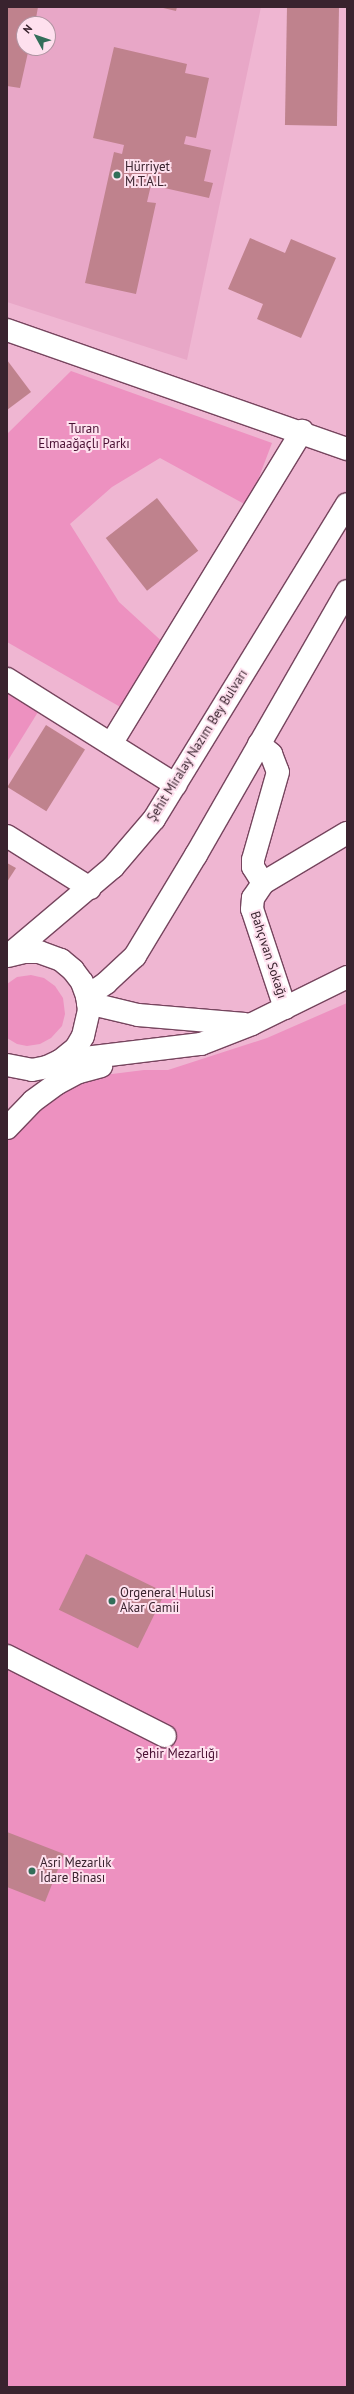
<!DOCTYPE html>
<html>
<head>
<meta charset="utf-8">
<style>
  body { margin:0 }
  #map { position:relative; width:354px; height:2394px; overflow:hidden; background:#efb6d2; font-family:"PT Sans",sans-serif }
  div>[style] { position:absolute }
  .built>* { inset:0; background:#e8a7c7 }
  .green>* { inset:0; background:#ed91c0 }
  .building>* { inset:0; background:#bf828d; transform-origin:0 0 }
  .roads { filter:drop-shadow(1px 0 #76455e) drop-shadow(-1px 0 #76455e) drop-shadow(0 1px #76455e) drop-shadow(0 -1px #76455e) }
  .minor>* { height:22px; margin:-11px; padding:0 11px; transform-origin:11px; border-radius:11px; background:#fff }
  .major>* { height:22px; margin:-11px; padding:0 11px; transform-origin:11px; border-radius:11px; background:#fff }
  .dots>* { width:11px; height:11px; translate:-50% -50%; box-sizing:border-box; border:2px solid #fee0ee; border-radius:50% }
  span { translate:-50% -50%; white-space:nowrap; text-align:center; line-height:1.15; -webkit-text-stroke:4px #fee0ee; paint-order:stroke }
  .poi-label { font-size:13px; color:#39232e }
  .left { translate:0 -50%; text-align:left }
  .park-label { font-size:13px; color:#4a1133 }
  .street-label { font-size:13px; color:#39232e }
  .frame { position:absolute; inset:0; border:8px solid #39232e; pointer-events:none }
  .north { position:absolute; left:16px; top:16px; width:40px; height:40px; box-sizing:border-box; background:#fee0ee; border:1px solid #af94a1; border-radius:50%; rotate:310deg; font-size:11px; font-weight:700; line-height:16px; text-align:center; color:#39232e }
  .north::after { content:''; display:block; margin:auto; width:14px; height:18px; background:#326e59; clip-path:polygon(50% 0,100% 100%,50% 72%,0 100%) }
</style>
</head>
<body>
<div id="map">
  <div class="built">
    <i style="clip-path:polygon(evenodd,7px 7px,261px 7px,187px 360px,7px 302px,7px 7px,24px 24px,48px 24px,48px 48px,24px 48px,24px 24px)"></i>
  </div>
  <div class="green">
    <i style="clip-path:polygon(71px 371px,272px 443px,248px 506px,160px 458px,112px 487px,70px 524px,119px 602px,167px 646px,136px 716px,7px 642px,7px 434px)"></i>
    <i style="clip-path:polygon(7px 693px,38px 712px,7px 762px)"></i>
    <i style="clip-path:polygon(31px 975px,44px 978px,55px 986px,63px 998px,65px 1014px,62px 1026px,51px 1038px,40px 1044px,27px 1046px,17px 1044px,7px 1038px,7px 984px,17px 977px)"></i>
    <i style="clip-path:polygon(347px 1003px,347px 2387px,7px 2387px,7px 1121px,17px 1112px,96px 1076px,144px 1070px,168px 1070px,267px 1038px)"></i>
  </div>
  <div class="building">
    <i style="clip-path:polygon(7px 7px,38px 7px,35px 24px,24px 24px,24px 48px,29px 48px,20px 88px,7px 86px)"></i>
    <i style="clip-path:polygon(159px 7px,177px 7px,176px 11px)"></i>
    <i style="left:287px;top:7px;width:52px;height:118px;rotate:1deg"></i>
    <i style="clip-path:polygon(114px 47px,187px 64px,185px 73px,209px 78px,196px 138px,186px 136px,184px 144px,211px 150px,204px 181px,213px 183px,209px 198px,151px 185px,147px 202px,156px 203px,136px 294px,85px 283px,114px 152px,122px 154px,124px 145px,93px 138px)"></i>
    <i style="clip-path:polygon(250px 238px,285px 253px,291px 239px,336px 258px,301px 338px,257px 319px,263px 304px,228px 289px)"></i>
    <i style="clip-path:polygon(7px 360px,31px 392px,7px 410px)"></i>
    <i style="left:157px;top:498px;width:67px;height:65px;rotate:52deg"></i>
    <i style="left:46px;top:725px;width:46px;height:73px;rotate:32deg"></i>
    <i style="clip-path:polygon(7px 863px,16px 868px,7px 882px)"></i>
    <i style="left:86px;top:1554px;width:88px;height:62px;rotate:26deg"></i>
    <i style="clip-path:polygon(7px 1832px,64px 1854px,45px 1902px,7px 1887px)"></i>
  </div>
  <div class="roads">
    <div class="minor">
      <i style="left:7px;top:330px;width:360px;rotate:19.3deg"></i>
      <i style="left:7px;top:679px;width:199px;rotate:32.1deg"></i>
      <i style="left:111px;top:744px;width:367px;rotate:-58.6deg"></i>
      <i style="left:259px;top:744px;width:16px;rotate:40deg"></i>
      <i style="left:271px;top:754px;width:19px;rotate:69deg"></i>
      <i style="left:278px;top:772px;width:91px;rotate:105.9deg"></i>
      <i style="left:253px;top:860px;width:7px;rotate:90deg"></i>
      <i style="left:253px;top:867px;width:19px;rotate:58deg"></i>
      <i style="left:7px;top:836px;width:98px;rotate:32.1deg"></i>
      <i style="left:88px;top:1003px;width:51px;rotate:13.5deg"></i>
      <i style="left:138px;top:1015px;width:107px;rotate:4.8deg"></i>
      <i style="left:285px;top:1008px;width:104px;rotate:-108.4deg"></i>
      <i style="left:252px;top:909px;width:11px;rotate:-85deg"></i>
      <i style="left:253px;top:898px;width:18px;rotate:-56deg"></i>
      <i style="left:263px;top:883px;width:98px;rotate:-30.8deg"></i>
      <i style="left:60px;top:1061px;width:142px;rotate:-6.9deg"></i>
      <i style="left:201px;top:1044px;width:55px;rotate:-21.4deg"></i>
      <i style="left:252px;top:1024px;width:106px;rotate:-26.3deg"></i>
      <i style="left:7px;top:1128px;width:37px;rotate:-46deg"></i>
      <i style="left:33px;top:1101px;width:29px;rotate:-36deg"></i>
      <i style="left:56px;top:1084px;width:26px;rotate:-28deg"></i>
      <i style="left:79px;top:1072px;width:23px;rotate:-15deg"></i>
      <i style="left:7px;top:1656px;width:177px;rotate:26.9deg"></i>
    </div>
    <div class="major">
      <i style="left:9px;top:955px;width:136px;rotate:-40.2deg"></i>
      <i style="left:113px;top:867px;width:63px;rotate:-49.5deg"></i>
      <i style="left:154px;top:819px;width:369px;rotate:-58.5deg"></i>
      <i style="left:87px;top:996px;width:23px;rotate:-34deg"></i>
      <i style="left:106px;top:983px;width:40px;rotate:-43deg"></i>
      <i style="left:135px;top:956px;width:118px;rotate:-58.9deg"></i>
      <i style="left:196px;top:855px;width:304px;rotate:-60.2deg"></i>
      <i style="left:7px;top:1065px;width:25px;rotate:11deg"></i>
      <i style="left:32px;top:1070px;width:15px;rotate:-11deg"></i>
      <i style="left:47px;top:1067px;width:14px;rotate:-25deg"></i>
      <i style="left:60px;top:1061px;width:21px;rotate:-39deg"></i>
      <i style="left:76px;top:1048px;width:14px;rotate:-60deg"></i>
      <i style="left:83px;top:1036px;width:27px;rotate:-77deg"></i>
      <i style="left:89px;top:1010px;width:14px;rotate:-98deg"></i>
      <i style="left:87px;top:996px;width:15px;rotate:-110deg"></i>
      <i style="left:82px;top:982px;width:15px;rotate:-127deg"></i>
      <i style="left:73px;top:970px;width:16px;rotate:-140deg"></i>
      <i style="left:61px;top:960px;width:23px;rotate:-160deg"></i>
      <i style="left:39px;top:952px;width:15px;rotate:180deg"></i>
      <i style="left:24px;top:952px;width:16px;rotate:166deg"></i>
    </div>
  </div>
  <div class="dots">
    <i style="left:117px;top:175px;background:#326e59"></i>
    <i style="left:112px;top:1601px;background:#326e59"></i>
    <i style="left:32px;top:1871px;background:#326e59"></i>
  </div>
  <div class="poi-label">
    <span class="left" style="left:125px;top:175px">Hürriyet<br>M.T.A.L.</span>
    <span class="left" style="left:120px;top:1601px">Orgeneral Hulusi<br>Akar Camii</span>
    <span class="left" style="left:40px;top:1871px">Asri Mezarlık<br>İdare Binası</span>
  </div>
  <div class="park-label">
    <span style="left:84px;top:437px">Turan<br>Elmaağaçlı Parkı</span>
    <span style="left:177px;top:1754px">Şehir Mezarlığı</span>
  </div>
  <div class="street-label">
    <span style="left:198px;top:746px;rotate:-58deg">Şehit Miralay Nazım Bey Bulvarı</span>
    <span style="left:268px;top:955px;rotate:72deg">Bahçıvan Sokağı</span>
  </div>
  <div class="frame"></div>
  <div class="north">N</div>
</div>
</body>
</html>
